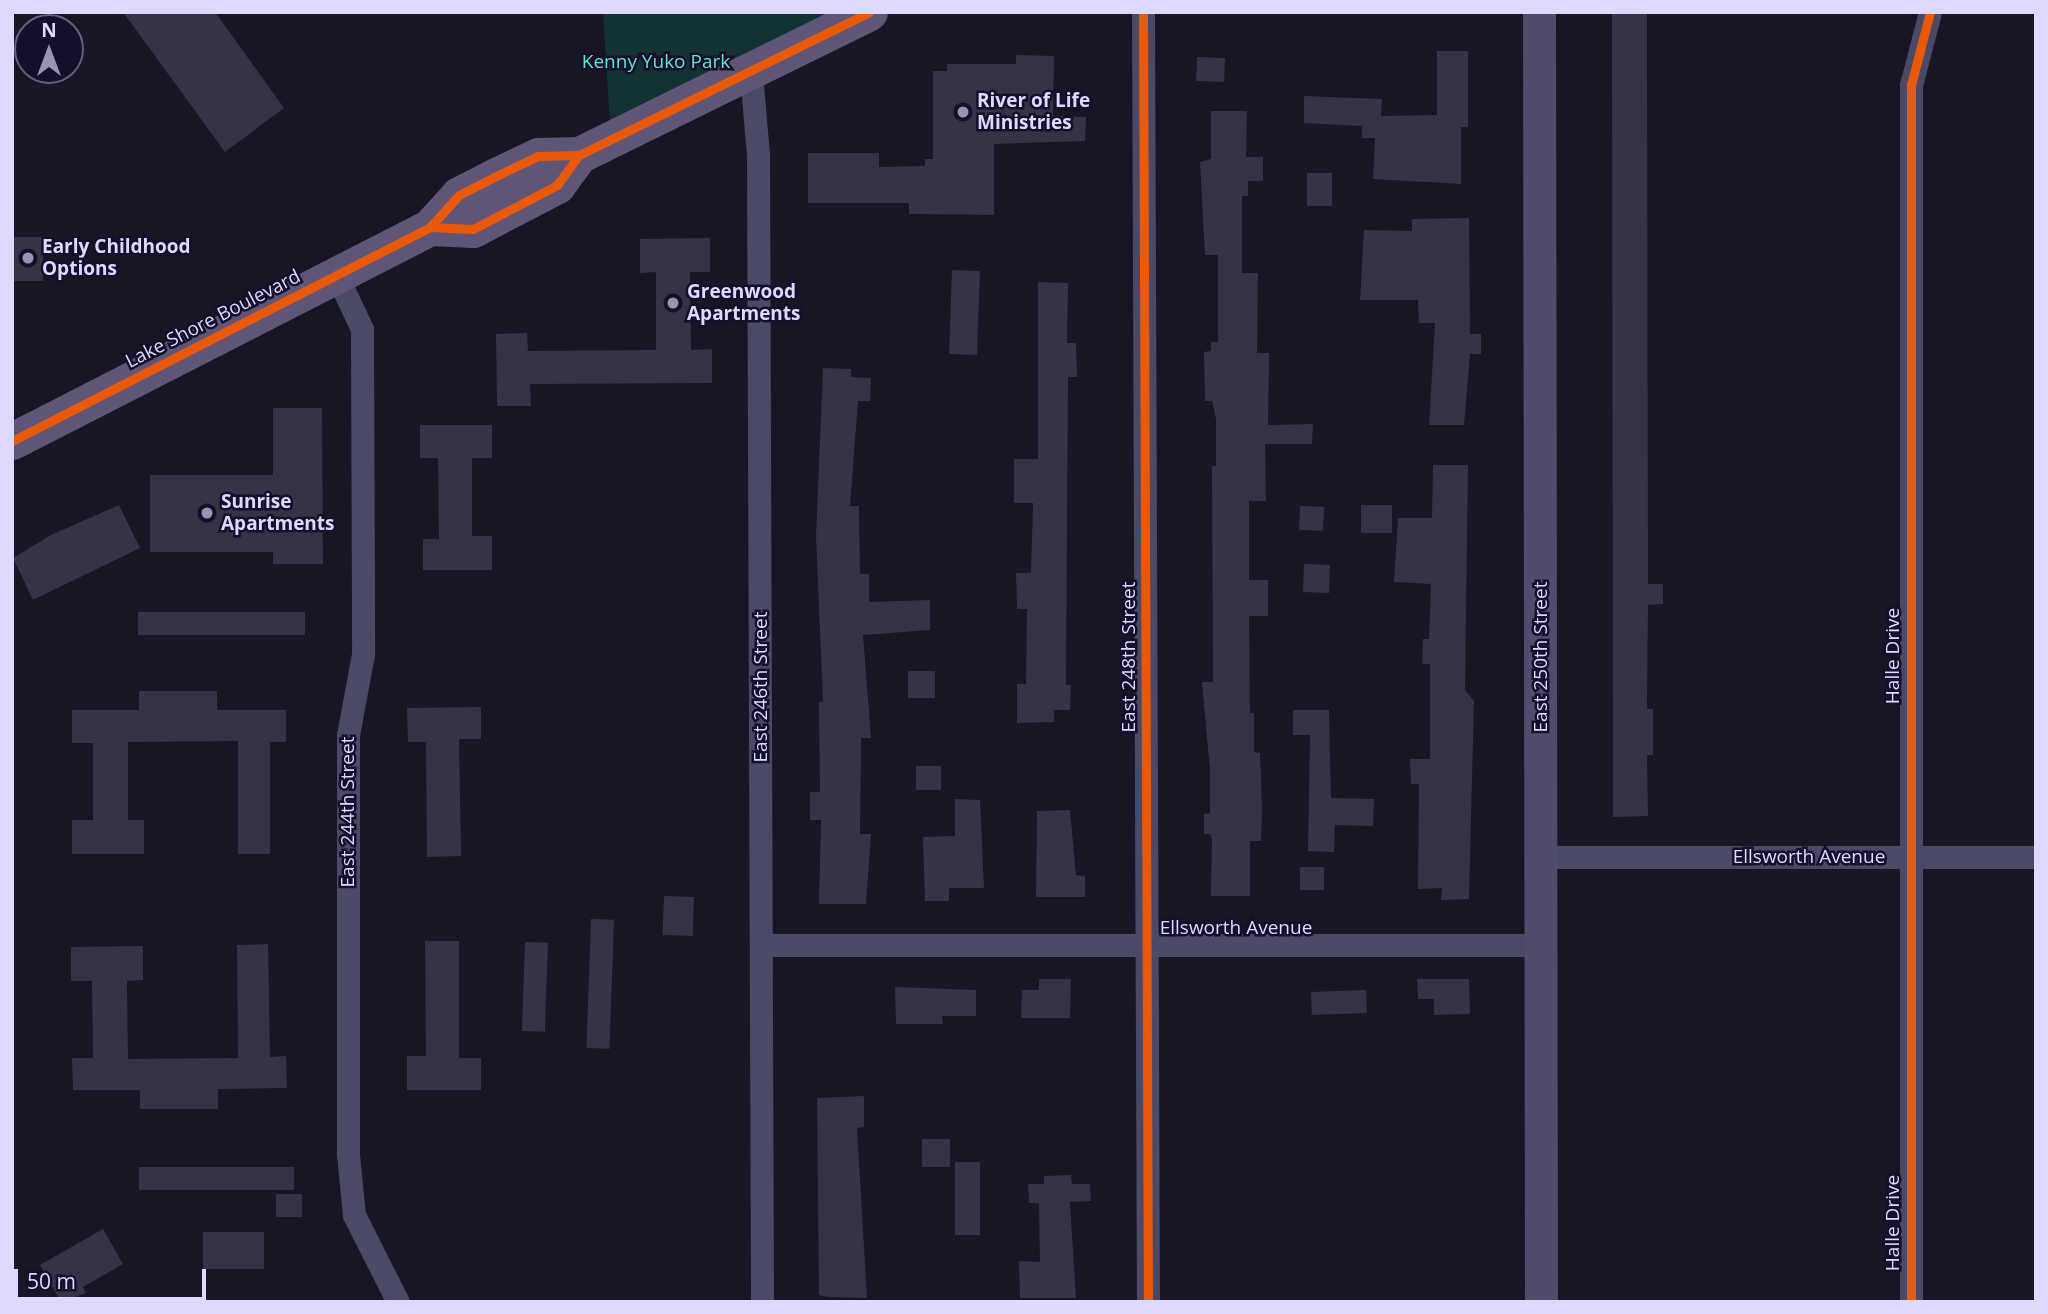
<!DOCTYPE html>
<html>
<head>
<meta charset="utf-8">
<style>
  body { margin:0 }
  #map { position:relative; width:2048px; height:1314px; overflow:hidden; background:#181525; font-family:"Open Sans",sans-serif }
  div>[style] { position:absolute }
  .green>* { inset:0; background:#123233 }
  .building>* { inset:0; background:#373346; transform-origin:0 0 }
  .street>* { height:23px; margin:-11.5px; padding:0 11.5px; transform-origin:11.5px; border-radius:11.5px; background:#4b4a66 }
  .secondary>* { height:33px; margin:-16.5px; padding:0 16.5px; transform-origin:16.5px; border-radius:16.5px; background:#4f4d6b }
  .primary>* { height:37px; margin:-18.5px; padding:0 18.5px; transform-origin:18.5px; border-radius:18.5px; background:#5f5576 }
  .cycleway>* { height:9px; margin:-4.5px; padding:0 4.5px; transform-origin:4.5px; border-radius:4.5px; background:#e8590c }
  .dots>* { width:19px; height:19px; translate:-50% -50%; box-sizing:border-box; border:4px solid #140f2b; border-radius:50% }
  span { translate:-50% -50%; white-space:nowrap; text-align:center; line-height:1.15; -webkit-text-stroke:5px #140f2b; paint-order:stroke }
  .park-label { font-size:19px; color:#5be9c6 }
  .poi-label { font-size:19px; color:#ded9ff; font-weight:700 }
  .left { translate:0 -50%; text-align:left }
  .street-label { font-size:19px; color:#ded9ff }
  .frame { position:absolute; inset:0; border:14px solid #ded9ff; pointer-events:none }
  .north { position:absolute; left:14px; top:14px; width:70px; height:70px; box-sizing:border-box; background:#140f2b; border:2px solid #656080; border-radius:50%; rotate:0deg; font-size:19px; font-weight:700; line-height:28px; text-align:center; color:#ded9ff }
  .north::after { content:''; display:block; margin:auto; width:24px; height:32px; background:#9994b3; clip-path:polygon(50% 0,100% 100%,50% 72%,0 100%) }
  .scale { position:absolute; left:14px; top:1269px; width:192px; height:32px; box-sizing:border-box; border:4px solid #ded9ff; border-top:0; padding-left:9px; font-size:21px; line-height:24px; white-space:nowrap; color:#ded9ff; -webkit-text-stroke:5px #140f2b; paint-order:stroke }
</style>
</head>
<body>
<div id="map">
  <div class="green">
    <i style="clip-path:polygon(603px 12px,869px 12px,611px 140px)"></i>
  </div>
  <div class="building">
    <i style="clip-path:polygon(123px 12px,215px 12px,284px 108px,225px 152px)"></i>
    <i style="clip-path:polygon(1612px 14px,1647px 14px,1648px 584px,1663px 584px,1663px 604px,1648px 605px,1647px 709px,1653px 709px,1653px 755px,1647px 755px,1648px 816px,1613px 817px)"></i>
    <i style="clip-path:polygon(1437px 51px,1468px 51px,1468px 127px,1461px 127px,1461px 184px,1373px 179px,1375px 138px,1362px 138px,1362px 126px,1304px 123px,1304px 96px,1382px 99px,1381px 116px,1437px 115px)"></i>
    <i style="clip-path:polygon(1016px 55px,1054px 56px,1053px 116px,1086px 117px,1085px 141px,994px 144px,994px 215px,909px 214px,909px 203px,808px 203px,808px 153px,879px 153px,879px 167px,925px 166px,925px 159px,933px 159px,933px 71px,947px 71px,947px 64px,1016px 64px)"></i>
    <i style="left:1197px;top:57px;width:28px;height:24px;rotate:2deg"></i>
    <i style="clip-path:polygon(1211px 111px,1247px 111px,1246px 157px,1263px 157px,1263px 181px,1248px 181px,1248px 196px,1242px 196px,1242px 273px,1258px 273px,1257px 353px,1269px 353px,1268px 425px,1313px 424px,1312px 444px,1265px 444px,1266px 501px,1249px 501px,1249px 580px,1268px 580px,1268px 616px,1249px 616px,1250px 713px,1254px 713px,1254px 752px,1260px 753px,1262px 808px,1261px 841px,1250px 841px,1250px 896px,1211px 896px,1212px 840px,1210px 834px,1204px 834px,1204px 814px,1210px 813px,1210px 771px,1202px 682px,1213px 682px,1212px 466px,1216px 466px,1216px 419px,1212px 401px,1205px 401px,1204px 352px,1211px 351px,1211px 342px,1218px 342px,1218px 255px,1205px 255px,1200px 162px,1211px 159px)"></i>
    <i style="left:1307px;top:173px;width:25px;height:33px"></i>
    <i style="clip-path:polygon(1469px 218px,1470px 334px,1481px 334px,1481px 354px,1470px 354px,1464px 425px,1429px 425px,1435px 323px,1419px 323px,1418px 300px,1360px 300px,1364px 230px,1412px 231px,1412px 219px)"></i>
    <i style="left:12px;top:237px;width:31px;height:44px"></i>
    <i style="clip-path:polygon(710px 238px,710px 272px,690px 272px,691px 350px,712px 349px,712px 383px,530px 384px,531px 406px,497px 406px,496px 334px,527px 333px,528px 351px,656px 350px,656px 272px,640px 273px,640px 239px)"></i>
    <i style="left:952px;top:270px;width:28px;height:84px;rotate:2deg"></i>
    <i style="clip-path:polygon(1038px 282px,1068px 283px,1067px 343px,1076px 343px,1077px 377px,1068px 377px,1066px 685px,1071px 685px,1070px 710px,1054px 710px,1054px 722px,1017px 723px,1017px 684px,1026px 684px,1027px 609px,1017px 609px,1016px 573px,1031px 573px,1033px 503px,1014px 503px,1014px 459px,1038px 459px)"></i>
    <i style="clip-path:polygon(823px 368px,851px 369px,851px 377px,871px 378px,870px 401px,858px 401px,850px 506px,859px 506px,860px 574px,869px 574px,869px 602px,930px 600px,930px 630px,863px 635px,871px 738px,861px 738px,860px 834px,871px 834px,866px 904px,819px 904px,821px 820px,810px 820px,810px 792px,820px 792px,819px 702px,823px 702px,816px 536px)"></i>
    <i style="clip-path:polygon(273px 408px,322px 408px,323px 564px,273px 564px,273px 552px,150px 552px,150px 475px,273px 475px)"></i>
    <i style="clip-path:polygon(420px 425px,492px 425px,492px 458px,472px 458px,472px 536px,492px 536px,492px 570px,423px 570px,423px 539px,439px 539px,438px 458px,420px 458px)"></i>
    <i style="clip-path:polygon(1433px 465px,1468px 465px,1465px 690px,1474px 701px,1469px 899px,1441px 900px,1442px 888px,1418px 889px,1419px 784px,1411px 784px,1410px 759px,1430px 759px,1430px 664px,1422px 664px,1423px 639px,1429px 639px,1431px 584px,1394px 582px,1398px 518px,1432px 518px)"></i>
    <i style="clip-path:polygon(119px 505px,140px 548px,33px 600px,13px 558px,51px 535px)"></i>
    <i style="left:1392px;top:505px;width:28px;height:31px;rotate:90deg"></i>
    <i style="left:1300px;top:506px;width:24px;height:24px;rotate:2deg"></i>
    <i style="left:1304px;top:564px;width:26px;height:28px;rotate:2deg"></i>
    <i style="left:305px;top:612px;width:23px;height:167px;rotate:90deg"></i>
    <i style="left:935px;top:671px;width:27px;height:27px;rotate:90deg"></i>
    <i style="clip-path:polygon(139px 691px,217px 691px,217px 710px,286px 710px,286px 742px,270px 742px,270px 854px,238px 854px,238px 741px,128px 742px,128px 820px,144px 820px,144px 854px,72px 854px,72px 820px,93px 820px,93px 743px,72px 743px,72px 710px,139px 710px)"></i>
    <i style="clip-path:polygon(481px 707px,481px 739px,459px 739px,461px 856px,427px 857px,426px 742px,408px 742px,407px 708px)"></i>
    <i style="clip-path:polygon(1293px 710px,1329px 710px,1331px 798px,1374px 799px,1373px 826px,1335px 825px,1334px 852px,1308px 851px,1310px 735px,1293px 735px)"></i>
    <i style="left:916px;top:766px;width:25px;height:24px"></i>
    <i style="clip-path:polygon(955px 799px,980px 800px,984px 888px,949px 888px,949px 901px,925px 901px,923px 837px,955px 836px)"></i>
    <i style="clip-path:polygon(1070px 810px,1076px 875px,1085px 876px,1085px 897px,1036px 897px,1037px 811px)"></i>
    <i style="left:1300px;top:867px;width:24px;height:23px"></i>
    <i style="left:664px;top:896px;width:30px;height:39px;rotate:2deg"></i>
    <i style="left:591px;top:919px;width:23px;height:129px;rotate:2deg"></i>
    <i style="clip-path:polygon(425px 941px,459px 941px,459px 1058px,481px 1058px,481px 1090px,407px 1090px,407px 1056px,426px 1056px)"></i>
    <i style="left:525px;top:942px;width:23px;height:89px;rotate:2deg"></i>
    <i style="clip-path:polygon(268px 944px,270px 1057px,286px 1056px,287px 1088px,218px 1089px,218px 1109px,140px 1109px,140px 1090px,73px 1090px,72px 1058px,93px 1058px,92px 981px,71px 981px,71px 947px,143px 946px,143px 980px,127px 981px,128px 1059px,238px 1058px,237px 945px)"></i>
    <i style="clip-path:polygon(1039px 979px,1071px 979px,1070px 1018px,1021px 1018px,1022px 990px,1039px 990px)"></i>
    <i style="clip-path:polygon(1417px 979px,1469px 979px,1470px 1014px,1434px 1015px,1434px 999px,1418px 999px)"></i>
    <i style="clip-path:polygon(895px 987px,976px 990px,976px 1016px,942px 1016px,943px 1024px,896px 1024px)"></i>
    <i style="left:1366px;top:990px;width:23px;height:55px;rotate:88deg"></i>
    <i style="clip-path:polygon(864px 1096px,864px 1127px,857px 1128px,867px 1298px,827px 1297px,819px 1295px,817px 1098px)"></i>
    <i style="left:922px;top:1139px;width:28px;height:28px"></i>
    <i style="left:955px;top:1162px;width:25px;height:73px"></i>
    <i style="left:139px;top:1167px;width:155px;height:23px"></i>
    <i style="clip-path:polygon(1071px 1175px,1072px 1184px,1090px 1184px,1091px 1201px,1070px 1202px,1076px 1298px,1020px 1298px,1019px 1261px,1040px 1262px,1039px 1203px,1029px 1203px,1028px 1184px,1044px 1184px,1044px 1176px)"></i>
    <i style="left:276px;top:1194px;width:26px;height:23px"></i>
    <i style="clip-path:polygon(103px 1229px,123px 1264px,83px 1287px,86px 1293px,61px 1302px,40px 1265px)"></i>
    <i style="left:203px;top:1232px;width:61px;height:37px"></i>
  </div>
  <div class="street">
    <i style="left:1143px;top:12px;width:1290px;rotate:89.78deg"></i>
    <i style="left:751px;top:73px;width:81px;rotate:85.1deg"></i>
    <i style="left:758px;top:154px;width:1148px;rotate:89.8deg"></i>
    <i style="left:337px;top:276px;width:59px;rotate:64.7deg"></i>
    <i style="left:362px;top:329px;width:325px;rotate:89.8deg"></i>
    <i style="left:363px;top:654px;width:82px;rotate:100.5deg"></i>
    <i style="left:348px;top:735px;width:419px;rotate:90deg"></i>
    <i style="left:348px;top:1154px;width:61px;rotate:84.4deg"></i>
    <i style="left:354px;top:1215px;width:97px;rotate:63.2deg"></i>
    <i style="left:1541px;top:857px;width:495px"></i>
    <i style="left:762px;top:945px;width:779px"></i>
    <i style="left:1911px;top:1302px;width:1217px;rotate:-90deg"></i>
    <i style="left:1911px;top:85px;width:75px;rotate:-75.4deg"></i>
  </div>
  <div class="secondary">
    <i style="left:1539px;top:12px;width:1290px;rotate:89.91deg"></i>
  </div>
  <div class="primary">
    <i style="left:430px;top:227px;width:43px;rotate:2.7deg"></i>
    <i style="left:473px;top:229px;width:95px;rotate:-27.6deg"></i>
    <i style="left:557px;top:185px;width:37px;rotate:-54deg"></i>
    <i style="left:12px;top:441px;width:470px;rotate:-27.1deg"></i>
    <i style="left:430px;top:227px;width:43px;rotate:-47.8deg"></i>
    <i style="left:459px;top:195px;width:39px;rotate:-27deg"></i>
    <i style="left:494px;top:177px;width:49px;rotate:-25.5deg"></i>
    <i style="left:538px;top:156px;width:41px;rotate:-1.4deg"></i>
    <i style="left:579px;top:155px;width:323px;rotate:-26.2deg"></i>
  </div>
  <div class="cycleway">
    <i style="left:1143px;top:12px;width:1290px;rotate:89.78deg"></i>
    <i style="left:430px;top:227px;width:43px;rotate:2.7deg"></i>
    <i style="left:473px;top:229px;width:95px;rotate:-27.6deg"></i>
    <i style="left:557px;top:185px;width:37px;rotate:-54deg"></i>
    <i style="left:12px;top:441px;width:470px;rotate:-27.1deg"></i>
    <i style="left:430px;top:227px;width:43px;rotate:-47.8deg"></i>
    <i style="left:459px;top:195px;width:39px;rotate:-27deg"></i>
    <i style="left:494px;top:177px;width:49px;rotate:-25.5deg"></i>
    <i style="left:538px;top:156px;width:41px;rotate:-1.4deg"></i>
    <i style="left:579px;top:155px;width:323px;rotate:-26.2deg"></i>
    <i style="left:1911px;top:1302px;width:1217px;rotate:-90deg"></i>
    <i style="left:1911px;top:85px;width:75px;rotate:-75.4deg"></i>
  </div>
  <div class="dots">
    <i style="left:963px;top:112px;background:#9994b3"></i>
    <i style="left:28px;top:258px;background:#9994b3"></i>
    <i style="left:673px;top:303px;background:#9994b3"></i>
    <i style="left:207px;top:513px;background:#9994b3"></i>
  </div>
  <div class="park-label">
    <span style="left:656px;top:62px">Kenny Yuko Park</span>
  </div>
  <div class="poi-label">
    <span class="left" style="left:977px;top:112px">River of Life<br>Ministries</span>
    <span class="left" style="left:42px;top:258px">Early Childhood<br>Options</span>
    <span class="left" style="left:687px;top:303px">Greenwood<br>Apartments</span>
    <span class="left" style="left:221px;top:513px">Sunrise<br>Apartments</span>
  </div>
  <div class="street-label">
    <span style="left:213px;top:319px;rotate:-27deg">Lake Shore Boulevard</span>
    <span style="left:1893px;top:656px;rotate:-90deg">Halle Drive</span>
    <span style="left:1129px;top:657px;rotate:-90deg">East 248th Street</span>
    <span style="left:1541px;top:657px;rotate:-90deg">East 250th Street</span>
    <span style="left:761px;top:687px;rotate:-90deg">East 246th Street</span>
    <span style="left:348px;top:812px;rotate:-90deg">East 244th Street</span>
    <span style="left:1809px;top:857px">Ellsworth Avenue</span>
    <span style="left:1236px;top:928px">Ellsworth Avenue</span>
    <span style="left:1893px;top:1223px;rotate:-90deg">Halle Drive</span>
  </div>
  <div class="frame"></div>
  <div class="north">N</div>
  <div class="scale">50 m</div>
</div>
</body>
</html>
